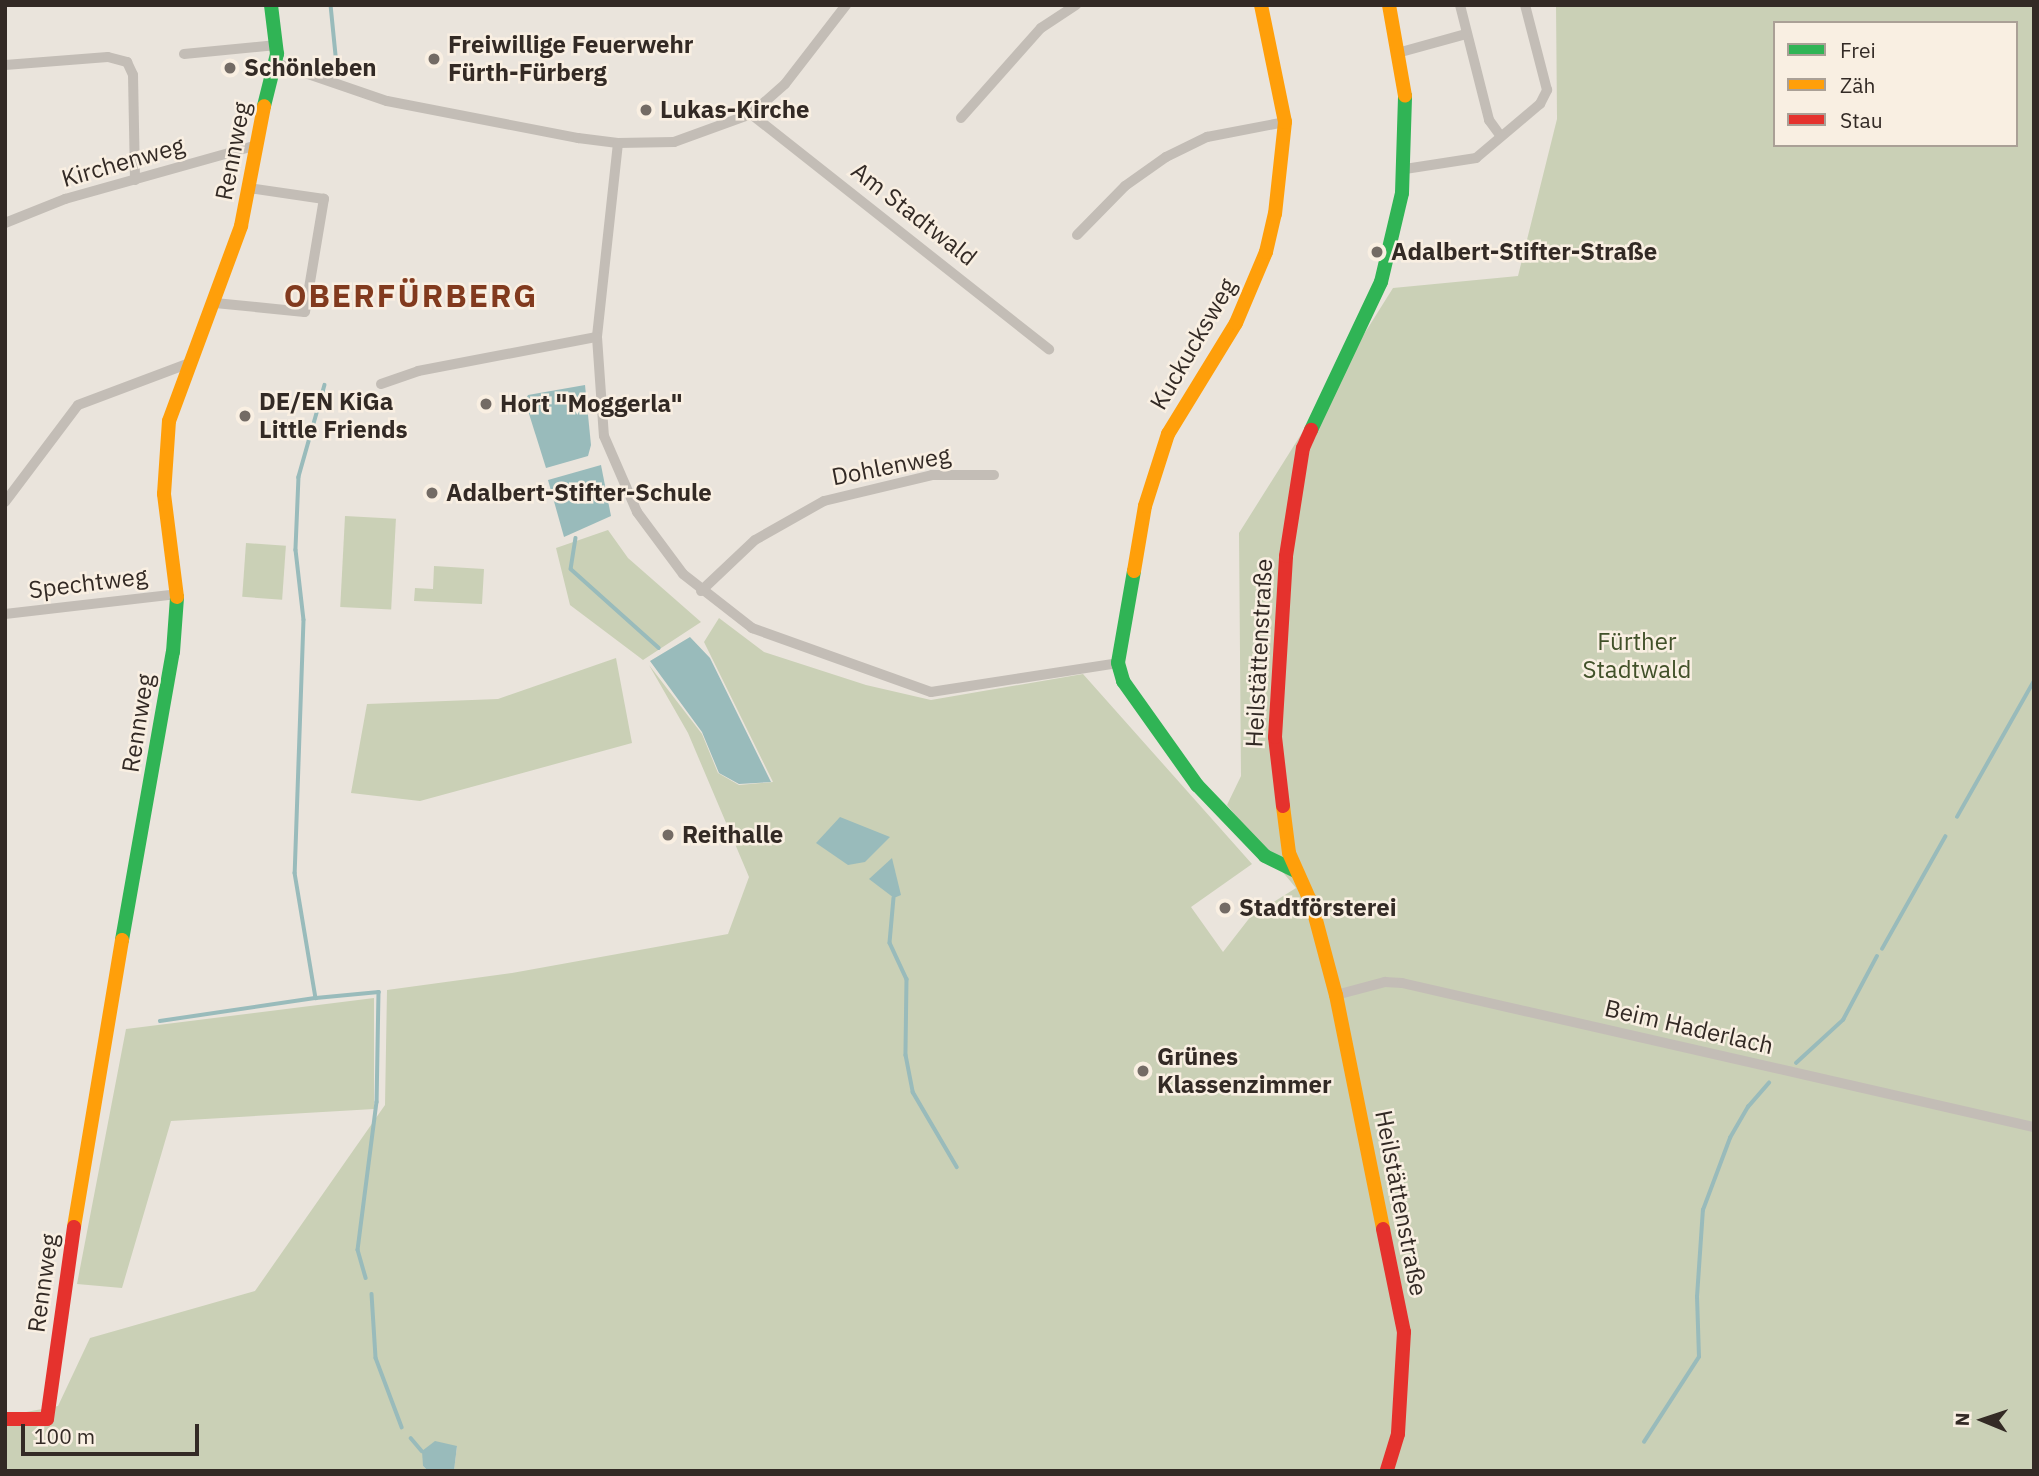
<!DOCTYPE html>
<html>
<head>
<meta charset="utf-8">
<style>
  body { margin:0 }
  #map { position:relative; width:2039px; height:1476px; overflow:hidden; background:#eae4dc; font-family:"IBM Plex Sans",sans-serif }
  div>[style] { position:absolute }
  .green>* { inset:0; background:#cad0b6; transform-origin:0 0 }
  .water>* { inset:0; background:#9bb }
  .stream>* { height:3.5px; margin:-1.75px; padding:0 1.75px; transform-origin:1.75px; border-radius:1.75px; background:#9bb }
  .street>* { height:10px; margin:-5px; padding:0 5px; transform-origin:5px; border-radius:5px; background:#c3bdb6 }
  .fast>* { height:14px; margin:-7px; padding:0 7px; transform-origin:7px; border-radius:7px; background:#30b455 }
  .slow>* { height:14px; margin:-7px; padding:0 7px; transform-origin:7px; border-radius:7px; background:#ff9f0a }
  .jam>* { height:14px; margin:-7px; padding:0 7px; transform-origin:7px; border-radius:7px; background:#e5322d }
  .dots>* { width:19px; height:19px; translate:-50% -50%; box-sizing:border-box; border:4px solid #f9efe2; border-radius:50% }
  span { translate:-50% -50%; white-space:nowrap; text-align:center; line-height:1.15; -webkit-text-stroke:5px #f9efe2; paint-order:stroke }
  .poi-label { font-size:24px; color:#332a25; font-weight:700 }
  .left { translate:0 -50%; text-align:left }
  .street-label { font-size:24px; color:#332a25 }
  .park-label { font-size:24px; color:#415129 }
  .district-label { font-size:32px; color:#823a1e; font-weight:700; letter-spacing:2px }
  .frame { position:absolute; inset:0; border:7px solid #332a25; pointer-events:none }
  .legend { position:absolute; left:1773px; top:21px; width:245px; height:126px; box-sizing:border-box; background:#f9efe2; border:2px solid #aaa096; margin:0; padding:9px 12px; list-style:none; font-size:21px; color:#332a25 }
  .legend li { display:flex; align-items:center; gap:14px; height:35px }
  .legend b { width:35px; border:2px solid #aaa096 }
  .north { position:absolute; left:1948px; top:1385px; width:70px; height:70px; -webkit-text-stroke:5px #f9efe2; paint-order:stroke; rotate:272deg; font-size:19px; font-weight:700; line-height:28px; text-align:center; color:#332a25 }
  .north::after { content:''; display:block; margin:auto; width:24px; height:32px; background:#332a25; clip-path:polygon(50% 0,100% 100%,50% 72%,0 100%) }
  .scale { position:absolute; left:21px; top:1424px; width:178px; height:32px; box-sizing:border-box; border:4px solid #332a25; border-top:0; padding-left:9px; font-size:21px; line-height:24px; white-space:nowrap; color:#332a25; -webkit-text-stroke:5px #f9efe2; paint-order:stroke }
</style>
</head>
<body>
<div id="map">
  <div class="green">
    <i style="clip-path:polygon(evenodd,1556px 5px,2034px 5px,2034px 1471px,454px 1471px,457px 1446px,423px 1466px,428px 1471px,5px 1471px,5px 1416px,58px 1406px,90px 1338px,255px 1291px,385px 1105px,387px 990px,512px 973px,728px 934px,749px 877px,688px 733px,649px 665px,702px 734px,718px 773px,739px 785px,773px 782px,704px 642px,719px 618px,764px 652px,866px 685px,931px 700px,1083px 674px,1252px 864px,1191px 907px,1223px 952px,1251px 916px,1296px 888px,1227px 805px,1241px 776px,1239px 533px,1393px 288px,1518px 276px,1557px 119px,1556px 5px,1775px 23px,2016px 23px,2016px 145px,1775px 145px,1775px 23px)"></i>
    <i style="left:345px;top:516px;width:51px;height:91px;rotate:3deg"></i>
    <i style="clip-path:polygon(608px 530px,628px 558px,701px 622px,643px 660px,570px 605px,556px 548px)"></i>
    <i style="left:246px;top:543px;width:40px;height:54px;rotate:4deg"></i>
    <i style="clip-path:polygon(434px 566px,484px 569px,482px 604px,414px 601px,415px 588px,433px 589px)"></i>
    <i style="clip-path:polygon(616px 658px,632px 743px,420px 801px,351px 793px,367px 704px,498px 699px)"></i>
    <i style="clip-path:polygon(374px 998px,374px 1109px,171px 1121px,122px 1288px,77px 1284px,126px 1029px)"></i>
  </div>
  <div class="water">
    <i style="clip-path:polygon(585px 385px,591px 445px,588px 456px,546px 468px,525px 401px,528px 395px)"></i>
    <i style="clip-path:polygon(601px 465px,611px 516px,564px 537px,548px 480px)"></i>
    <i style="clip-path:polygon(690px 637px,710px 658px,771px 782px,739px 784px,719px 773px,702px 732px,650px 661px)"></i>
    <i style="clip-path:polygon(840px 817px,890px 837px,865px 862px,848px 865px,816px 843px)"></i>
    <i style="clip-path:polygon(892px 858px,901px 895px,894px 898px,869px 879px)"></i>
    <i style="clip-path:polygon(435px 1441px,457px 1446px,454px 1471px,428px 1471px,423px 1466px,422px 1451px)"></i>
  </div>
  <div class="stream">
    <i style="left:331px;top:5px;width:60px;rotate:84.3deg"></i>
    <i style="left:325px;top:385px;width:96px;rotate:105.8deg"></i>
    <i style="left:299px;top:477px;width:73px;rotate:92.4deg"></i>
    <i style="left:296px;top:550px;width:70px;rotate:83.5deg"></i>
    <i style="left:304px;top:620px;width:253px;rotate:92deg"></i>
    <i style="left:295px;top:873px;width:127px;rotate:80.5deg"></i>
    <i style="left:316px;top:998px;width:63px;rotate:-5.4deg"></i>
    <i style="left:379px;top:992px;width:110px;rotate:91deg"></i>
    <i style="left:377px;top:1102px;width:149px;rotate:97.3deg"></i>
    <i style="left:358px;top:1250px;width:29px;rotate:74deg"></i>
    <i style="left:576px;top:538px;width:31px;rotate:99deg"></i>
    <i style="left:571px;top:569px;width:118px;rotate:41.9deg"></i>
    <i style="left:1957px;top:817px;width:156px;rotate:-60.5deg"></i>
    <i style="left:894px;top:898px;width:45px;rotate:95.1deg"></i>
    <i style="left:890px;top:943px;width:40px;rotate:65deg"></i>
    <i style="left:907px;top:979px;width:76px;rotate:90.8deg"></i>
    <i style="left:906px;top:1055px;width:38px;rotate:79deg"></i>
    <i style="left:913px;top:1092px;width:87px;rotate:59.6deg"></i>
    <i style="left:1882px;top:949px;width:129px;rotate:-60.6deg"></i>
    <i style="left:160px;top:1021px;width:158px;rotate:-8.4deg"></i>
    <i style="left:1796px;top:1063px;width:64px;rotate:-42.5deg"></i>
    <i style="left:1843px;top:1020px;width:72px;rotate:-62deg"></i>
    <i style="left:372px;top:1294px;width:64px;rotate:86.4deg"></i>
    <i style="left:376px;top:1358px;width:74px;rotate:69.4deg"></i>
    <i style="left:411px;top:1438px;width:17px;rotate:50deg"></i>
    <i style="left:1644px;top:1442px;width:101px;rotate:-57.1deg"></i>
    <i style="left:1699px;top:1357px;width:60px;rotate:-91.9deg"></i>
    <i style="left:1697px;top:1297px;width:87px;rotate:-86.1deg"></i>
    <i style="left:1703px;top:1210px;width:77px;rotate:-69.4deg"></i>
    <i style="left:1730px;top:1138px;width:36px;rotate:-60deg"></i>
    <i style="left:1748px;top:1107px;width:32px;rotate:-49deg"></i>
  </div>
  <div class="street">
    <i style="left:1460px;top:5px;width:119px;rotate:75.8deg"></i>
    <i style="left:1489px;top:120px;width:19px;rotate:54deg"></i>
    <i style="left:1401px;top:52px;width:67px;rotate:-15.5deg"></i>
    <i style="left:184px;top:54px;width:93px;rotate:-5.5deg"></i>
    <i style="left:276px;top:63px;width:117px;rotate:18.9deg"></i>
    <i style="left:387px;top:101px;width:195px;rotate:11deg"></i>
    <i style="left:578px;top:138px;width:40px;rotate:7.1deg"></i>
    <i style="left:618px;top:143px;width:56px;rotate:-1deg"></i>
    <i style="left:674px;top:142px;width:82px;rotate:-20deg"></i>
    <i style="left:751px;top:114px;width:45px;rotate:-41.4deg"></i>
    <i style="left:785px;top:84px;width:100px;rotate:-52.3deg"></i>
    <i style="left:5px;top:65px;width:103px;rotate:-4.4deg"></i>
    <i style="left:108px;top:57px;width:20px;rotate:15deg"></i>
    <i style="left:127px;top:62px;width:14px;rotate:65deg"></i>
    <i style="left:133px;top:75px;width:105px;rotate:88.9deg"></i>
    <i style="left:751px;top:114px;width:380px;rotate:38.3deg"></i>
    <i style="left:961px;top:118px;width:120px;rotate:-48.4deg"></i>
    <i style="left:1041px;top:28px;width:42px;rotate:-33.3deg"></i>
    <i style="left:618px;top:143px;width:195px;rotate:96.2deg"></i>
    <i style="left:597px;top:337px;width:99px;rotate:86deg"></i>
    <i style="left:604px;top:436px;width:83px;rotate:66.5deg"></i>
    <i style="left:637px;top:512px;width:77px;rotate:53.4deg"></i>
    <i style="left:683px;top:574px;width:88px;rotate:38deg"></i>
    <i style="left:752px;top:628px;width:190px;rotate:19.7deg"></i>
    <i style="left:931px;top:692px;width:189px;rotate:-8.8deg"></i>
    <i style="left:1405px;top:169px;width:72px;rotate:-8.8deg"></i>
    <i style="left:1476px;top:158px;width:84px;rotate:-40.2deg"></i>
    <i style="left:1540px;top:104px;width:16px;rotate:-63deg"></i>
    <i style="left:1547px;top:90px;width:88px;rotate:-104.5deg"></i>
    <i style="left:5px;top:223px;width:65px;rotate:-21.8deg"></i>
    <i style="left:65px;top:199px;width:196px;rotate:-15.7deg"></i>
    <i style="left:1077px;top:235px;width:69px;rotate:-45.6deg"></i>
    <i style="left:1125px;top:186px;width:50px;rotate:-35.3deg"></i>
    <i style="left:1166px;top:157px;width:46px;rotate:-26deg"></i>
    <i style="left:1207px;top:137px;width:79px;rotate:-10.9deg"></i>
    <i style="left:215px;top:303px;width:90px;rotate:5.7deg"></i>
    <i style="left:305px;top:312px;width:115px;rotate:-80.5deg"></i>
    <i style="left:324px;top:199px;width:76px;rotate:-171.7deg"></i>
    <i style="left:381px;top:384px;width:39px;rotate:-19deg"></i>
    <i style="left:418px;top:371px;width:182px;rotate:-10.8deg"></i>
    <i style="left:5px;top:502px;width:121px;rotate:-53deg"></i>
    <i style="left:78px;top:405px;width:120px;rotate:-20.6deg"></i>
    <i style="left:701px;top:591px;width:74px;rotate:-43.4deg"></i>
    <i style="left:755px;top:540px;width:79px;rotate:-29.5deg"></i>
    <i style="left:824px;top:501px;width:111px;rotate:-13.5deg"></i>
    <i style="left:932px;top:475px;width:62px"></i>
    <i style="left:5px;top:614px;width:173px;rotate:-6.6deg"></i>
    <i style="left:1336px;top:995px;width:51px;rotate:-14.9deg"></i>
    <i style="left:1385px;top:982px;width:17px;rotate:3deg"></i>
    <i style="left:1402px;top:983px;width:648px;rotate:12.84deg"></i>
  </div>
  <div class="fast">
    <i style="left:264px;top:106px;width:54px;rotate:-76deg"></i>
    <i style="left:277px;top:54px;width:49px;rotate:-97deg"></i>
    <i style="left:1311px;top:430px;width:164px;rotate:-64.7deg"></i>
    <i style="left:1381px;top:282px;width:91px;rotate:-76.7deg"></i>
    <i style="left:1402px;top:193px;width:97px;rotate:-88.2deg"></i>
    <i style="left:1134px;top:571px;width:93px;rotate:99.9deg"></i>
    <i style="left:1118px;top:663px;width:19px;rotate:74deg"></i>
    <i style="left:1123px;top:681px;width:128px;rotate:54.6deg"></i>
    <i style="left:1197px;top:785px;width:98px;rotate:46.2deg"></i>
    <i style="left:1265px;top:856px;width:34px;rotate:26deg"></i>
    <i style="left:122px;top:940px;width:292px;rotate:-80deg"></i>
    <i style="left:173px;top:652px;width:55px;rotate:-85.8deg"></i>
  </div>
  <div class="slow">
    <i style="left:1389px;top:5px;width:92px;rotate:80deg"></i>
    <i style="left:1134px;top:571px;width:66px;rotate:-80.4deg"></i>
    <i style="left:1145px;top:506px;width:76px;rotate:-72.3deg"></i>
    <i style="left:1168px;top:434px;width:130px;rotate:-58.5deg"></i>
    <i style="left:1236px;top:323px;width:77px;rotate:-67.1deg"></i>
    <i style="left:1266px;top:252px;width:39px;rotate:-77deg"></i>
    <i style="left:1275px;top:214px;width:93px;rotate:-83.8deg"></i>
    <i style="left:1285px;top:122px;width:119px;rotate:-101.6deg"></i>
    <i style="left:177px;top:597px;width:104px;rotate:-97.2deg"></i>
    <i style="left:164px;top:494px;width:73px;rotate:-86.1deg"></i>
    <i style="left:169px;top:421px;width:208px;rotate:-69.7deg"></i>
    <i style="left:241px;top:226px;width:122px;rotate:-79.1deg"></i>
    <i style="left:1283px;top:806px;width:47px;rotate:82.7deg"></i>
    <i style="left:1289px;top:853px;width:57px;rotate:66.1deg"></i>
    <i style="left:1312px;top:905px;width:93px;rotate:75.1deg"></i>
    <i style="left:1336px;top:995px;width:239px;rotate:78.6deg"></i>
    <i style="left:74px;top:1227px;width:291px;rotate:-80.5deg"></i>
  </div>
  <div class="jam">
    <i style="left:1283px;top:806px;width:69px;rotate:-96.6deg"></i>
    <i style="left:1275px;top:737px;width:181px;rotate:-86.5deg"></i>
    <i style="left:1286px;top:556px;width:109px;rotate:-81.1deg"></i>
    <i style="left:1303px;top:448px;width:20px;rotate:-66deg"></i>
    <i style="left:1383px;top:1229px;width:105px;rotate:78.5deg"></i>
    <i style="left:1404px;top:1332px;width:102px;rotate:93.4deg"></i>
    <i style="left:1398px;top:1434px;width:39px;rotate:107deg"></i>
    <i style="left:5px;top:1419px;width:42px"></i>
    <i style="left:47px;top:1419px;width:194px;rotate:-82deg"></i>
  </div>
  <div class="dots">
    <i style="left:434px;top:59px;background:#736b65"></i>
    <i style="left:230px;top:68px;background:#736b65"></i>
    <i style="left:646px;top:110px;background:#736b65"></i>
    <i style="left:1377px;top:252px;background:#736b65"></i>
    <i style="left:486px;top:404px;background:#736b65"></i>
    <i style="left:245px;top:416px;background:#736b65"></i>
    <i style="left:432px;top:493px;background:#736b65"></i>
    <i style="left:668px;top:835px;background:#736b65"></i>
    <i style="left:1225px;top:908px;background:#736b65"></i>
    <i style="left:1143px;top:1071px;background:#736b65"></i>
  </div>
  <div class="poi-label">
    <span class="left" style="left:448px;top:59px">Freiwillige Feuerwehr<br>Fürth-Fürberg</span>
    <span class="left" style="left:244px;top:68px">Schönleben</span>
    <span class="left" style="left:660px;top:110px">Lukas-Kirche</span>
    <span class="left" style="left:1391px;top:252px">Adalbert-Stifter-Straße</span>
    <span class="left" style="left:259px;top:416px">DE/EN KiGa<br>Little Friends</span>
    <span class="left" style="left:500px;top:404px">Hort "Moggerla"</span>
    <span class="left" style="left:446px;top:493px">Adalbert-Stifter-Schule</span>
    <span class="left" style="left:682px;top:835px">Reithalle</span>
    <span class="left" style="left:1239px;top:908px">Stadtförsterei</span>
    <span class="left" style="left:1157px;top:1071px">Grünes<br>Klassenzimmer</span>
  </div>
  <div class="street-label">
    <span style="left:233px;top:151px;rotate:-79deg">Rennweg</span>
    <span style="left:123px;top:162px;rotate:-16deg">Kirchenweg</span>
    <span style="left:914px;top:214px;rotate:38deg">Am Stadtwald</span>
    <span style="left:1193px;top:344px;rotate:-60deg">Kuckucksweg</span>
    <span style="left:891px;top:466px;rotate:-11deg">Dohlenweg</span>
    <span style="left:88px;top:583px;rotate:-7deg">Spechtweg</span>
    <span style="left:1259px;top:653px;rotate:-87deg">Heilstättenstraße</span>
    <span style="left:138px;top:723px;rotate:-81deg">Rennweg</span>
    <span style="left:1689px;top:1027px;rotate:13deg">Beim Haderlach</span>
    <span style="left:1401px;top:1203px;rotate:79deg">Heilstättenstraße</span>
    <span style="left:43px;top:1283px;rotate:-82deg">Rennweg</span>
  </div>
  <div class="park-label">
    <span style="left:1637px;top:656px">Fürther<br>Stadtwald</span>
  </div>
  <div class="district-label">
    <span style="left:411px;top:295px">OBERFÜRBERG</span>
  </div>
  <div class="frame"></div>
  <ul class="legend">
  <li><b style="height:9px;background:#30b455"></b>Frei</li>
  <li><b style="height:9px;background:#ff9f0a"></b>Zäh</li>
  <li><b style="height:9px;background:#e5322d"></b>Stau</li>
  </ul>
  <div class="north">N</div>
  <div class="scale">100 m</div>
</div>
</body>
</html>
